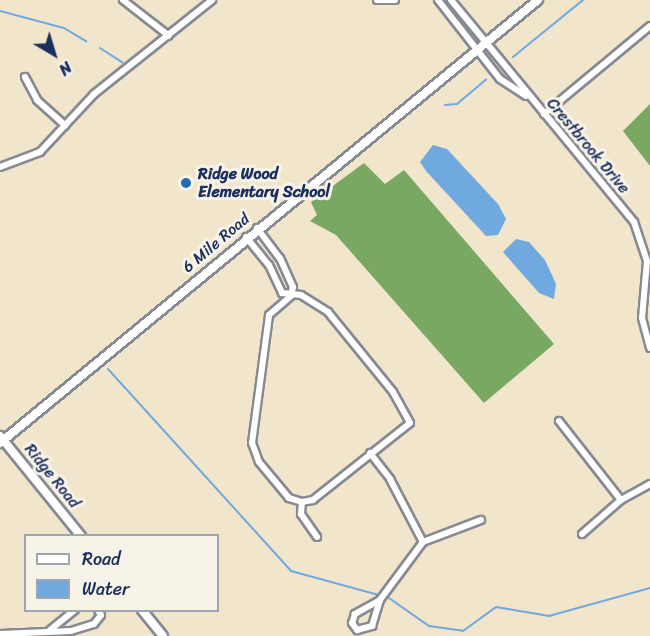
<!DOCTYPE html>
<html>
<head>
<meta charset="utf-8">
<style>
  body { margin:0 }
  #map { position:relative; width:650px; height:636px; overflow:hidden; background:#f1e5cb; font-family:Sriracha,sans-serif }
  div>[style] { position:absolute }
  .forest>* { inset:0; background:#78a862 }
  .water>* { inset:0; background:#70a9e0 }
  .stream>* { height:2px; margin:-1px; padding:0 1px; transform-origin:1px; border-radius:1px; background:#70a9e0 }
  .roads { filter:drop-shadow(2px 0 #868a94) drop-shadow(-2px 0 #868a94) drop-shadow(0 2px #868a94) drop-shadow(0 -2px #868a94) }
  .street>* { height:6px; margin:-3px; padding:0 3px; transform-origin:3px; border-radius:3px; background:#fff }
  .secondary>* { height:8px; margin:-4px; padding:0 4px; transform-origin:4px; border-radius:4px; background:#fff }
  .dots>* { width:16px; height:16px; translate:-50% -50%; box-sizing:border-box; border:3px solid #f7f3e8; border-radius:50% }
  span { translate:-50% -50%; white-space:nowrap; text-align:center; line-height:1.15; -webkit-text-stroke:6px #f7f3e8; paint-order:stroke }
  .street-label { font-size:16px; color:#1b2f5e }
  .poi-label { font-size:16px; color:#1b2f5e; font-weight:700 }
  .left { translate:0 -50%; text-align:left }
  .legend { position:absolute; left:24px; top:534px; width:195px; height:78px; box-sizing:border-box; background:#f7f3e8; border:2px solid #9fa5b1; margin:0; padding:8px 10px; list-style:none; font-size:18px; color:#1b2f5e }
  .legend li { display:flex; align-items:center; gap:12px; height:30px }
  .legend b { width:30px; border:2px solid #9fa5b1 }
  .north { position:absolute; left:24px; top:24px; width:60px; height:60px; -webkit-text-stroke:4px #f7f3e8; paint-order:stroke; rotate:142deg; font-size:16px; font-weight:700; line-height:24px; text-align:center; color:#1b2f5e }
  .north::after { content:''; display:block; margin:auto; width:21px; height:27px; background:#1b2f5e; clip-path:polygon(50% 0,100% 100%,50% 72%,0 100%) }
</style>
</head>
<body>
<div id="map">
  <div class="forest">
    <i style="clip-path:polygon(650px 104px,650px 166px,623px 131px)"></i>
    <i style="clip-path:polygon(364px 163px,385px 184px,404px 170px,554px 344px,484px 403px,336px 235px,310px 221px,317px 215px,311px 202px)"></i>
  </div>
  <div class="water">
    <i style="clip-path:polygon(433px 145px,447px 149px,498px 204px,506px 219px,498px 235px,486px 236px,426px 171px,420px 162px)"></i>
    <i style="clip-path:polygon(516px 239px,529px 242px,545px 260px,556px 284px,554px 299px,539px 293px,503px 252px)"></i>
  </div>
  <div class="stream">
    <i style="left:0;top:11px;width:66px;rotate:14.9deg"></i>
    <i style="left:64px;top:28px;width:26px;rotate:31deg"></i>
    <i style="left:100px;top:48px;width:27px;rotate:33deg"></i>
    <i style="left:513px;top:57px;width:90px;rotate:-39.2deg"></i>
    <i style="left:445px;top:105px;width:12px;rotate:-5deg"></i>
    <i style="left:457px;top:104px;width:38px;rotate:-40deg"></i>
    <i style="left:108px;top:369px;width:273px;rotate:47.8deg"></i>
    <i style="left:291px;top:571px;width:91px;rotate:15.3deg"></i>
    <i style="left:389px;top:598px;width:49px;rotate:35deg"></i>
    <i style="left:429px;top:626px;width:34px;rotate:8deg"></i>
    <i style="left:463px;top:631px;width:41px;rotate:-36deg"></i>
    <i style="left:496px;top:607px;width:54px;rotate:9.6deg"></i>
    <i style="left:549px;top:616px;width:105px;rotate:-15.5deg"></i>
  </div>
  <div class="roads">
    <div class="street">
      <i style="left:123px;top:0;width:58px;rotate:38deg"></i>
      <i style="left:377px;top:0;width:18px"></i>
      <i style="left:438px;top:0;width:100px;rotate:51.9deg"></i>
      <i style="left:500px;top:79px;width:31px;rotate:33deg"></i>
      <i style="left:451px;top:0;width:288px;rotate:50.5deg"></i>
      <i style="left:634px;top:222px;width:41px;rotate:71.6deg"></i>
      <i style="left:647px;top:261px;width:57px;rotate:95deg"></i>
      <i style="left:642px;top:318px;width:31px;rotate:75deg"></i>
      <i style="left:25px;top:77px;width:26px;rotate:62deg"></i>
      <i style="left:37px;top:100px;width:38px;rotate:42deg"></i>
      <i style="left:544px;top:114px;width:138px;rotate:-39.7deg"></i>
      <i style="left:0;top:167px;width:43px;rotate:-20.6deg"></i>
      <i style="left:40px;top:152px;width:79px;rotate:-47deg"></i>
      <i style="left:94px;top:94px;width:151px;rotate:-38.5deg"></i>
      <i style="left:257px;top:228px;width:38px;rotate:53deg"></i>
      <i style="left:280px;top:258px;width:32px;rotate:66deg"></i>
      <i style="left:293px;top:287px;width:9px;rotate:103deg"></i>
      <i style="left:246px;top:237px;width:36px;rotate:51deg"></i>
      <i style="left:269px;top:265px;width:31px;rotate:65deg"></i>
      <i style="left:282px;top:293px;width:19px;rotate:6deg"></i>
      <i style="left:301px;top:295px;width:32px;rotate:32deg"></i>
      <i style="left:328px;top:312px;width:103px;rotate:50.9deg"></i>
      <i style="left:393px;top:392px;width:35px;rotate:61deg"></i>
      <i style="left:410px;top:423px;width:124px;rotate:141.6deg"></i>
      <i style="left:313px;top:500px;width:11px;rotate:170deg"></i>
      <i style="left:302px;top:502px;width:14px;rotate:-163deg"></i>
      <i style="left:289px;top:498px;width:47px;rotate:-129.8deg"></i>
      <i style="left:259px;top:462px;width:20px;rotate:-110deg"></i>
      <i style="left:252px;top:443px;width:129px;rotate:-82.4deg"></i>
      <i style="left:269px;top:315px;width:29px;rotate:-41deg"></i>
      <i style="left:559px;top:421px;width:100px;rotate:51.9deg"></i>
      <i style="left:370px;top:453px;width:33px;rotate:52deg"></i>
      <i style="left:390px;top:479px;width:71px;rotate:62.4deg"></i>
      <i style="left:423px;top:542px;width:72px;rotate:126.6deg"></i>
      <i style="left:380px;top:600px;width:29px;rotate:151deg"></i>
      <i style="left:355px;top:614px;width:9px;rotate:108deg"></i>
      <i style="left:352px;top:623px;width:9px;rotate:54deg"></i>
      <i style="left:357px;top:630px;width:16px;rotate:-15deg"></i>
      <i style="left:372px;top:626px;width:27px;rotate:-73deg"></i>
      <i style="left:302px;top:502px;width:12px;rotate:95deg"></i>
      <i style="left:301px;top:514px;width:28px;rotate:55deg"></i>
      <i style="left:582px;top:534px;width:52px;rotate:-41.1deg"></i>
      <i style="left:621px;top:500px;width:33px;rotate:-29deg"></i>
      <i style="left:423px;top:542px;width:62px;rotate:-20.8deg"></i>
      <i style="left:50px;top:630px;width:32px;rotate:-39deg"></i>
      <i style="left:0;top:634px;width:71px;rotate:-2.4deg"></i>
      <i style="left:71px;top:631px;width:24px;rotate:-17deg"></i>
      <i style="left:94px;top:624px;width:11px;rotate:-52deg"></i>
      <i style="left:101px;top:615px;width:6px;rotate:-121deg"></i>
    </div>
    <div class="secondary">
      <i style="left:0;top:436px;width:129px;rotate:51deg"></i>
      <i style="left:0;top:443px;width:697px;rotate:-39.47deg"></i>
      <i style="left:142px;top:610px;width:33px;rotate:51deg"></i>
    </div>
  </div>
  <div class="dots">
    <i style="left:186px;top:183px;background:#1f6fb2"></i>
  </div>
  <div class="street-label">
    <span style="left:588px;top:146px;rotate:50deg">Crestbrook Drive</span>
    <span style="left:216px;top:243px;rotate:-40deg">6 Mile Road</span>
    <span style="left:52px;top:476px;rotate:51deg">Ridge Road</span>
  </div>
  <div class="poi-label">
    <span class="left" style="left:198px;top:183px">Ridge Wood<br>Elementary School</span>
  </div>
  <ul class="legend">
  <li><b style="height:8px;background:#fff"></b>Road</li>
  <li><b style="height:16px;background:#70a9e0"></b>Water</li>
  </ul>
  <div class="north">N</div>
</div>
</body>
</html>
